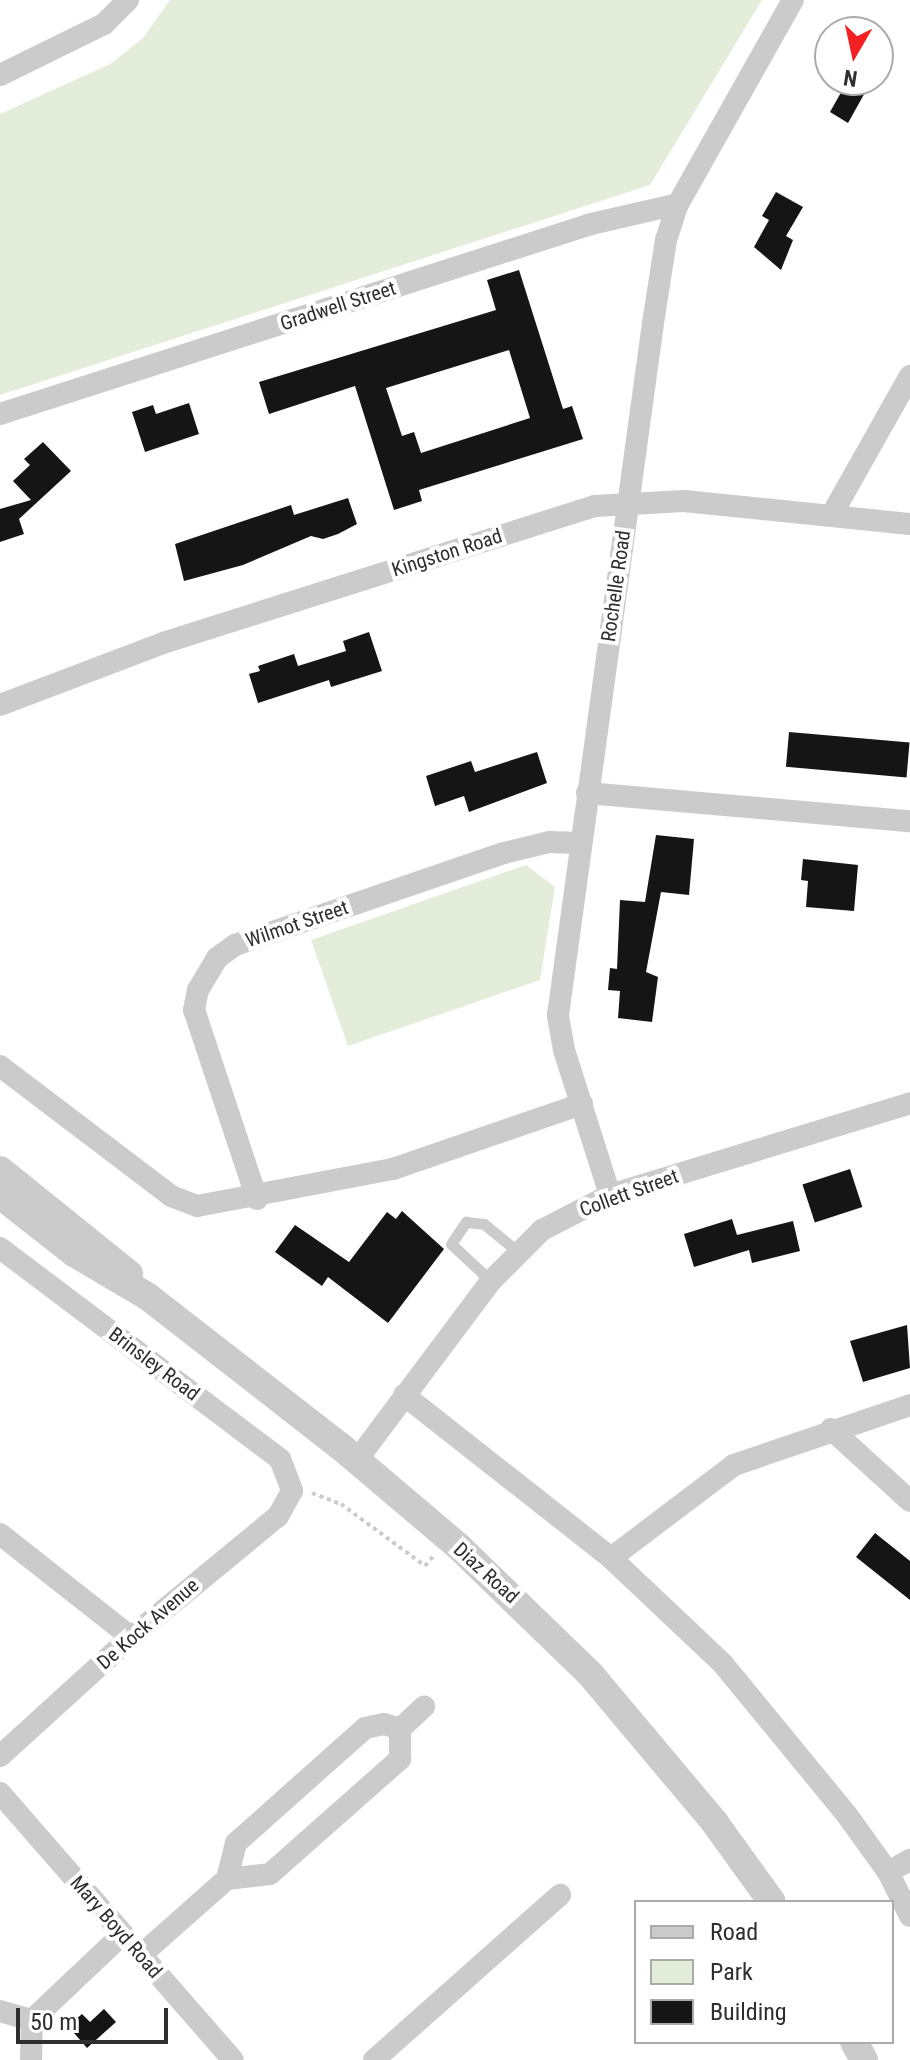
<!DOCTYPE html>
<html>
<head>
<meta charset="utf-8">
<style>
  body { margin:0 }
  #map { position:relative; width:910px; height:2060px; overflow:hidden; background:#fff; font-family:"Roboto Condensed",sans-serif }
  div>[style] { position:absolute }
  .green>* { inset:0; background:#e3edda }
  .building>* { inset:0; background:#151515; transform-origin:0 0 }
  .path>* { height:4px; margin-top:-2px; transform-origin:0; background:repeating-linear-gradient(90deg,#cbcbcb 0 4px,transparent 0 8px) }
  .service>* { height:11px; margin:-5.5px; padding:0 5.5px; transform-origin:5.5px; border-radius:5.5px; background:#cbcbcb }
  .minor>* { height:22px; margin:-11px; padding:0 11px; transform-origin:11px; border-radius:11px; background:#cbcbcb }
  .tertiary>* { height:28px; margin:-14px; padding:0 14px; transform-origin:14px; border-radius:14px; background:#cbcbcb }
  span { translate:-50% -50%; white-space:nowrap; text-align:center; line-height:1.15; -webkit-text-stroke:8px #fff; paint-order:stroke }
  .street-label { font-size:20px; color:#2e2e2e }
  .legend { position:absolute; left:634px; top:1900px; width:260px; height:144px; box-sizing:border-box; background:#fff; border:2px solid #ababab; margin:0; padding:10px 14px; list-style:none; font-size:24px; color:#2e2e2e }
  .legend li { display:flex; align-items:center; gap:16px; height:40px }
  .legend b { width:40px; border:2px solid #ababab }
  .north { position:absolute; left:814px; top:16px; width:80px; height:80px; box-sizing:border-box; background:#fff; border:2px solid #ababab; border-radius:50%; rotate:189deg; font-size:22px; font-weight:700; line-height:32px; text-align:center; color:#2e2e2e }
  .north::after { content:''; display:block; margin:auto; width:28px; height:36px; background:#f32123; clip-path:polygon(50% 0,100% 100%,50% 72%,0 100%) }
  .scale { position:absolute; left:16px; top:2008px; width:152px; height:36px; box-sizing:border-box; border:4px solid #2e2e2e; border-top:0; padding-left:10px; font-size:24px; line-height:28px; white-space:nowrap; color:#2e2e2e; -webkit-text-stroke:6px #fff; paint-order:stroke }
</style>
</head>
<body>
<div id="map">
  <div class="green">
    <i style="clip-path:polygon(170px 0,762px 0,650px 185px,0 395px,0 114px,112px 63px,143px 38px)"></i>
    <i style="clip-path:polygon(526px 865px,555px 887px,540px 980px,348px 1046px,311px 940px)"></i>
  </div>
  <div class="building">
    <i style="clip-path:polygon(848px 80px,872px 80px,848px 123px,830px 112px)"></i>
    <i style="clip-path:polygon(776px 192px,803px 207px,786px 236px,793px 240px,781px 270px,754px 247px,769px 220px,762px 216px)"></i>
    <i style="clip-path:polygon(evenodd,519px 270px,563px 409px,572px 406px,583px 439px,419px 490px,422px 501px,394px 510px,355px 386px,269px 414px,259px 382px,496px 310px,487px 280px,519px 270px,509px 350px,530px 418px,421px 453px,414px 432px,402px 436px,386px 388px,509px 350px)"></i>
    <i style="clip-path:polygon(189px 403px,199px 434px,145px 452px,132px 412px,153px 405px,156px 414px)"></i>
    <i style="clip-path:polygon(43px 442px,71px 471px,19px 519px,24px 534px,0 542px,0 509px,31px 500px,13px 481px,30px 465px,24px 459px)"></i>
    <i style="clip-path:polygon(348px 498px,357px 524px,338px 534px,323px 539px,311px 536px,243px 565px,184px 581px,175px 544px,291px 505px,294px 515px)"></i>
    <i style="clip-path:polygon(369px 632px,382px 671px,331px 687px,329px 680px,258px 703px,249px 674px,260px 671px,258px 666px,294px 654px,298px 666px,346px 651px,343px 641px)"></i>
    <i style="left:789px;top:732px;width:121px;height:35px;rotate:5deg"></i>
    <i style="clip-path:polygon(537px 752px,547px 783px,469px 812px,464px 796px,435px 806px,426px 776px,471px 761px,475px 772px)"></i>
    <i style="clip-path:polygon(656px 835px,694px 839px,689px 895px,661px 892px,646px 972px,658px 977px,652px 1022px,618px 1018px,620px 991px,608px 990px,610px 968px,617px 969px,620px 900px,645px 902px)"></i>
    <i style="clip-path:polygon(803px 859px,858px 865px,854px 911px,806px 907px,808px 881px,801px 880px)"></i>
    <i style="left:850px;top:1169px;width:40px;height:50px;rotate:72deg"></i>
    <i style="clip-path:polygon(402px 1211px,444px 1249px,388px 1323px,328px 1277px,322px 1286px,275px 1252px,295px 1225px,349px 1262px,387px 1212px,396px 1219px)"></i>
    <i style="clip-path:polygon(732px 1219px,737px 1235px,793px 1221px,800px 1251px,752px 1263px,749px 1250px,694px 1267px,684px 1234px)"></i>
    <i style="clip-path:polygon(907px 1325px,910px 1368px,863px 1382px,850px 1341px)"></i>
    <i style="clip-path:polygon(875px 1533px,910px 1561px,910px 1600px,856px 1557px)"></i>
    <i style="clip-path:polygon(104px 2009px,116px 2022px,87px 2048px,68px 2026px,82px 2014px,90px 2022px)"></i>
  </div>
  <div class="path">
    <i style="left:312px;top:1493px;width:31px;rotate:21deg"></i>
    <i style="left:341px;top:1504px;width:104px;rotate:36.4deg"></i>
    <i style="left:425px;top:1566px;width:16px;rotate:-50deg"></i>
  </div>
  <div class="service">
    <i style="left:491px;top:1281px;width:54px;rotate:-137.2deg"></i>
    <i style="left:451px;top:1244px;width:27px;rotate:-56deg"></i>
    <i style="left:466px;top:1222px;width:18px;rotate:6deg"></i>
    <i style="left:484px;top:1224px;width:43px;rotate:39.3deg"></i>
  </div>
  <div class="minor">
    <i style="left:0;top:75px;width:116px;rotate:-26.1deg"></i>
    <i style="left:104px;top:24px;width:34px;rotate:-45deg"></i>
    <i style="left:0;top:414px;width:621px;rotate:-17.82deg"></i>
    <i style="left:591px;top:224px;width:89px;rotate:-12.9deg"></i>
    <i style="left:831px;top:516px;width:161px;rotate:-60.6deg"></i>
    <i style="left:0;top:705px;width:174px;rotate:-20.8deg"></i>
    <i style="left:163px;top:643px;width:453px;rotate:-17.6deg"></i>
    <i style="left:595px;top:506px;width:89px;rotate:-3.2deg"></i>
    <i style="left:684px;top:501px;width:227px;rotate:5.8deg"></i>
    <i style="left:587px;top:793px;width:324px;rotate:5deg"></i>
    <i style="left:0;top:1066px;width:215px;rotate:37.2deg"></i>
    <i style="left:171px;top:1196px;width:28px;rotate:21deg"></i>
    <i style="left:197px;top:1206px;width:199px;rotate:-10.7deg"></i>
    <i style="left:393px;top:1169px;width:200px;rotate:-19deg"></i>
    <i style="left:610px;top:1195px;width:152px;rotate:-107.6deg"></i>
    <i style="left:564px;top:1050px;width:36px;rotate:-100deg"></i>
    <i style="left:558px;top:1015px;width:698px;rotate:-82.18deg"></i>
    <i style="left:653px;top:323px;width:84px;rotate:-81.1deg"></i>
    <i style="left:666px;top:240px;width:38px;rotate:-72deg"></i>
    <i style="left:678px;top:204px;width:234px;rotate:-60.6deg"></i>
    <i style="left:257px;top:1199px;width:199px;rotate:-108.4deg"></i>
    <i style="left:194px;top:1010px;width:20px;rotate:-79deg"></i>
    <i style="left:198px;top:990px;width:37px;rotate:-59deg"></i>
    <i style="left:217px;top:958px;width:22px;rotate:-36deg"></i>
    <i style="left:235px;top:945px;width:284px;rotate:-18.9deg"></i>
    <i style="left:504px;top:853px;width:46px;rotate:-13.7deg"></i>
    <i style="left:549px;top:842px;width:32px;rotate:2deg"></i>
    <i style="left:0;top:1248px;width:351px;rotate:37deg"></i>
    <i style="left:280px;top:1459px;width:34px;rotate:69deg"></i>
    <i style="left:292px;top:1491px;width:29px;rotate:119deg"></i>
    <i style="left:278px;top:1516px;width:190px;rotate:140.5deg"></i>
    <i style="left:131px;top:1637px;width:177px;rotate:137.7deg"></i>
    <i style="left:404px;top:1395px;width:263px;rotate:38.2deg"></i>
    <i style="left:611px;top:1558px;width:154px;rotate:43.4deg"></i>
    <i style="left:723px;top:1664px;width:195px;rotate:50.6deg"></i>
    <i style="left:847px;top:1815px;width:70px;rotate:54.3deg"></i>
    <i style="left:888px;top:1872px;width:49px;rotate:63.4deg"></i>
    <i style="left:831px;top:1429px;width:107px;rotate:42.3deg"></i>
    <i style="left:357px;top:1460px;width:224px;rotate:-53.2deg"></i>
    <i style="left:491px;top:1281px;width:72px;rotate:-45deg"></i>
    <i style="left:542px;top:1230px;width:76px;rotate:-27.2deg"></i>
    <i style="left:610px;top:1195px;width:314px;rotate:-17deg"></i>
    <i style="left:0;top:1534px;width:167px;rotate:38.2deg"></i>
    <i style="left:611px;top:1558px;width:154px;rotate:-37.1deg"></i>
    <i style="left:734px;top:1465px;width:186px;rotate:-18.8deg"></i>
    <i style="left:400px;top:1729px;width:33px;rotate:-43deg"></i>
    <i style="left:0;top:1793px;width:354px;rotate:48.9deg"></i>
    <i style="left:888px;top:1872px;width:25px;rotate:-29deg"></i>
    <i style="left:227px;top:1879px;width:43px;rotate:-6.6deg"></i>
    <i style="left:270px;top:1874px;width:174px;rotate:-41.5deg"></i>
    <i style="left:400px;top:1759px;width:30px;rotate:-90deg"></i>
    <i style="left:141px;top:1955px;width:115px;rotate:-41.5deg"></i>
    <i style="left:227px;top:1879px;width:37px;rotate:-76deg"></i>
    <i style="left:236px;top:1843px;width:173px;rotate:-41.7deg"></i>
    <i style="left:365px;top:1728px;width:19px;rotate:-12deg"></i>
    <i style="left:384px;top:1724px;width:17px;rotate:17deg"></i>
    <i style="left:0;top:2011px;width:33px;rotate:16deg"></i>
    <i style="left:32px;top:2020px;width:125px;rotate:-43.4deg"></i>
    <i style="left:31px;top:2060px;width:40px;rotate:-88.6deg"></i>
    <i style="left:374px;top:2060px;width:249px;rotate:-41.6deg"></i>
  </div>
  <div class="tertiary">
    <i style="left:0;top:1170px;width:166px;rotate:38.9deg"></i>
    <i style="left:0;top:1195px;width:94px;rotate:38.1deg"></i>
    <i style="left:74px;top:1253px;width:85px;rotate:30.5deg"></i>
    <i style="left:147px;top:1296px;width:244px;rotate:37.9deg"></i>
    <i style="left:340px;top:1446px;width:156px;rotate:40.3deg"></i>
    <i style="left:459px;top:1547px;width:184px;rotate:44.1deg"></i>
    <i style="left:591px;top:1675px;width:193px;rotate:50deg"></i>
    <i style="left:715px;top:1823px;width:97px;rotate:54.2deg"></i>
    <i style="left:854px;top:2042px;width:21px;rotate:61deg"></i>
  </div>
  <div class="street-label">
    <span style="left:338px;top:306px;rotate:-18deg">Gradwell Street</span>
    <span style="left:447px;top:553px;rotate:-18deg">Kingston Road</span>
    <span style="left:616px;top:586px;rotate:-82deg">Rochelle Road</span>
    <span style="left:297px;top:924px;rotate:-19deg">Wilmot Street</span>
    <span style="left:629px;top:1193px;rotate:-20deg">Collett Street</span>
    <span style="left:154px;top:1364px;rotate:37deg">Brinsley Road</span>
    <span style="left:486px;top:1573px;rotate:42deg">Diaz Road</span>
    <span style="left:148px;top:1624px;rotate:-41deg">De Kock Avenue</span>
    <span style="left:116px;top:1927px;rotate:49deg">Mary Boyd Road</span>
  </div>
  <ul class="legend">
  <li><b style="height:10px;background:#cbcbcb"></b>Road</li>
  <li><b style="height:22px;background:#e3edda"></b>Park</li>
  <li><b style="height:22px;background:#151515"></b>Building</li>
  </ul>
  <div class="north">N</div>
  <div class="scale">50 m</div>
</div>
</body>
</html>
